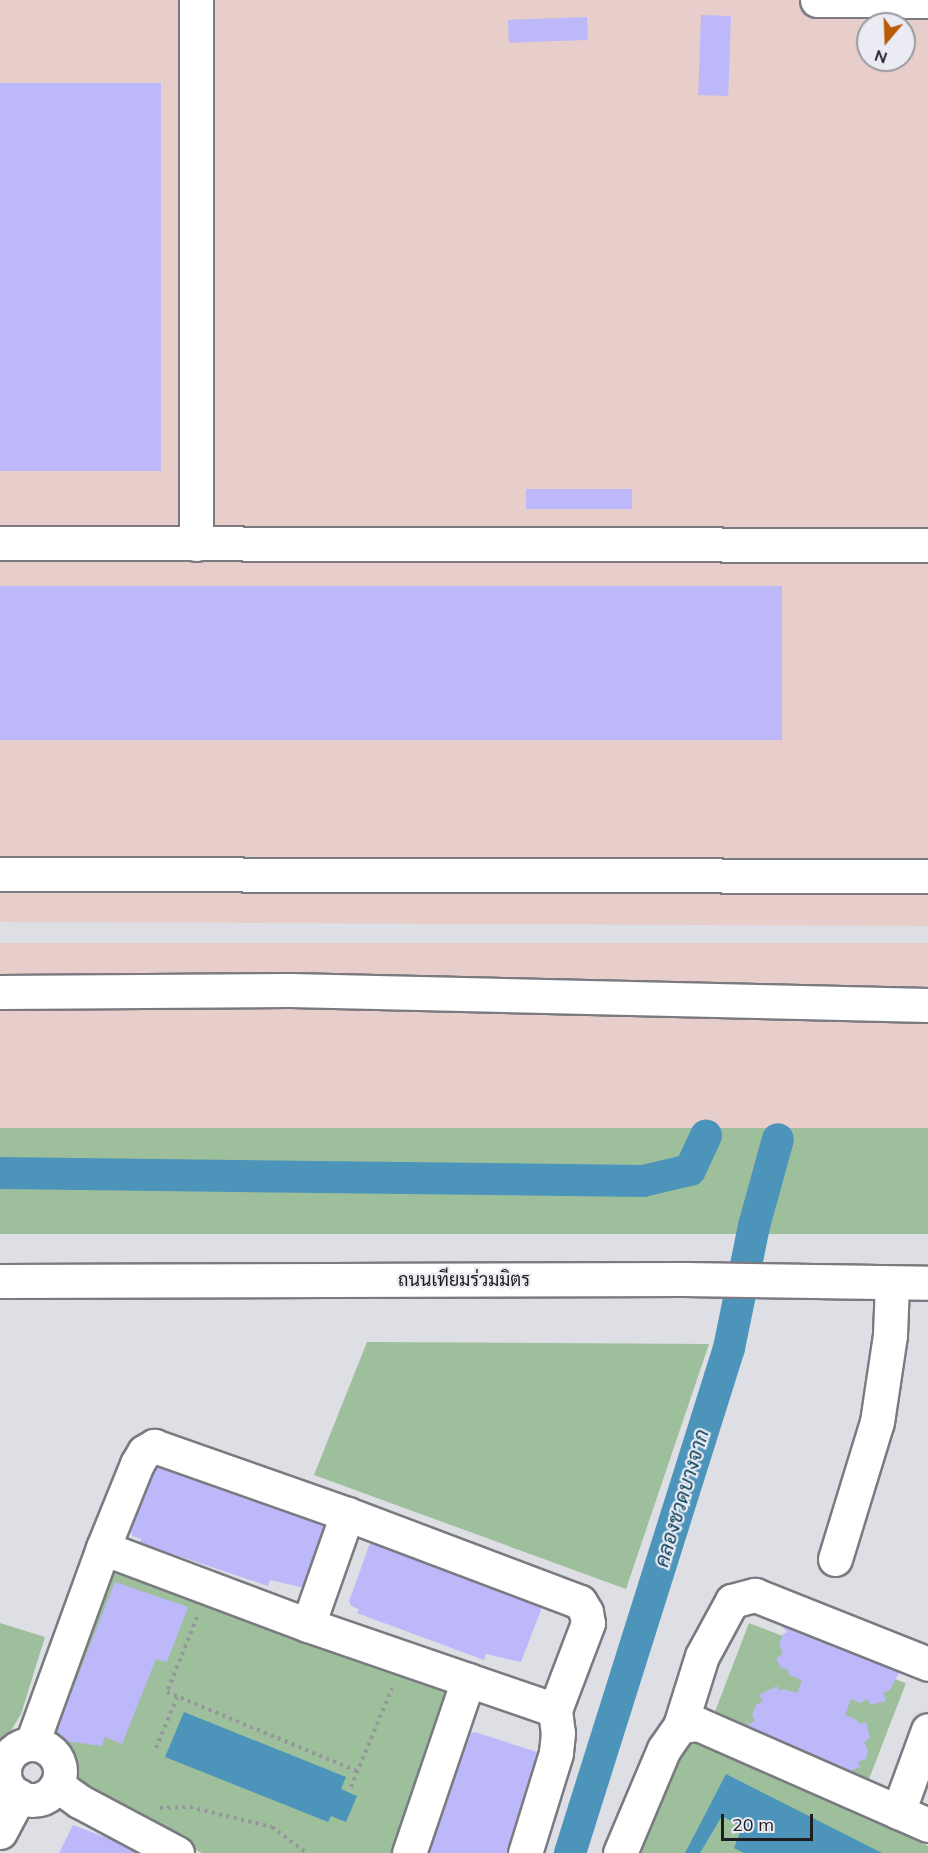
<!DOCTYPE html>
<html>
<head>
<meta charset="utf-8">
<style>
  body { margin:0 }
  #map { position:relative; width:928px; height:1853px; overflow:hidden; background:#dedee5; font-family:Mulish,Sarabun,sans-serif }
  div>[style] { position:absolute }
  .industrial>* { inset:0; background:#e8cecb; transform-origin:0 0 }
  .green>* { inset:0; background:#9ebf9c; transform-origin:0 0 }
  .water>* { inset:0; background:#4d94bb }
  .canal>* { height:32px; margin:-16px; padding:0 16px; transform-origin:16px; border-radius:16px; background:#4d94bb }
  .building>* { inset:0; background:#bcb8f9; transform-origin:0 0 }
  .path>* { height:4px; margin-top:-2px; transform-origin:0; background:repeating-linear-gradient(90deg,#95959b 0 3px,transparent 0 7.5px) }
  .roads { filter:drop-shadow(2px 0 #7a7a81) drop-shadow(-2px 0 #7a7a81) drop-shadow(0 2px #7a7a81) drop-shadow(0 -2px #7a7a81) }
  .minor>* { height:33px; margin:-16.5px; padding:0 16.5px; transform-origin:16.5px; border-radius:16.5px; background:#fff }
  .minor>.ring { margin:-16.5px; padding:0; box-sizing:content-box; background:none; border:33px solid #fff; border-radius:50% }
  span { translate:-50% -50%; white-space:nowrap; text-align:center; line-height:1.15; -webkit-text-stroke:4.5px #ebebf3; paint-order:stroke }
  .street-label { font-size:18px; color:#1e1e21 }
  .water-label { font-size:20px; color:#003e59; font-style:italic }
  .north { position:absolute; left:856px; top:12px; width:60px; height:60px; box-sizing:border-box; background:#ebebf3; border:2px solid #99999f; border-radius:50%; rotate:199deg; font-size:16px; font-weight:700; line-height:24px; text-align:center; color:#1e1e21 }
  .north::after { content:''; display:block; margin:auto; width:21px; height:27px; background:#b75b05; clip-path:polygon(50% 0,100% 100%,50% 72%,0 100%) }
  .scale { position:absolute; left:721px; top:1814px; width:92px; height:27px; box-sizing:border-box; border:3px solid #1e1e21; border-top:0; padding-left:8px; font-size:18px; line-height:21px; white-space:nowrap; color:#1e1e21; -webkit-text-stroke:4px #ebebf3; paint-order:stroke }
</style>
</head>
<body>
<div id="map">
  <div class="industrial">
    <i style="clip-path:polygon(evenodd,0 0,928px 0,928px 926px,0 922px,0 0,868px 24px,904px 24px,904px 60px,868px 60px,868px 24px)"></i>
    <i style="left:0;top:943px;width:928px;height:185px"></i>
  </div>
  <div class="green">
    <i style="left:0;top:1128px;width:928px;height:106px"></i>
    <i style="clip-path:polygon(367px 1342px,709px 1344px,626px 1589px,314px 1475px)"></i>
    <i style="clip-path:polygon(106px 1566px,447px 1685px,391px 1853px,202px 1853px,72px 1788px,67px 1758px,44px 1735px)"></i>
    <i style="clip-path:polygon(0 1623px,45px 1637px,21px 1714px,4px 1742px,0 1739px)"></i>
    <i style="left:749px;top:1623px;width:168px;height:104px;rotate:21deg"></i>
    <i style="clip-path:polygon(692px 1735px,928px 1846px,928px 1853px,636px 1853px)"></i>
  </div>
  <div class="water">
    <i style="clip-path:polygon(184px 1712px,346px 1777px,341px 1789px,357px 1796px,346px 1822px,331px 1816px,328px 1822px,165px 1757px)"></i>
    <i style="clip-path:polygon(726px 1774px,882px 1853px,744px 1853px,734px 1848px,742px 1827px,722px 1816px,700px 1853px,685px 1853px)"></i>
  </div>
  <div class="canal">
    <i style="left:0;top:1173px;width:643px;rotate:0.71deg"></i>
    <i style="left:643px;top:1181px;width:48px;rotate:-13.2deg"></i>
    <i style="left:690px;top:1170px;width:38px;rotate:-65deg"></i>
    <i style="left:570px;top:1853px;width:529px;rotate:-72.52deg"></i>
    <i style="left:729px;top:1348px;width:125px;rotate:-78.4deg"></i>
    <i style="left:754px;top:1226px;width:90px;rotate:-74.6deg"></i>
  </div>
  <div class="building">
    <i style="left:701px;top:15px;width:30px;height:80px;rotate:2deg"></i>
    <i style="left:587px;top:17px;width:23px;height:79px;rotate:88deg"></i>
    <i style="left:0;top:83px;width:161px;height:388px"></i>
    <i style="left:632px;top:489px;width:20px;height:106px;rotate:90deg"></i>
    <i style="left:0;top:586px;width:782px;height:154px"></i>
    <i style="clip-path:polygon(165px 1463px,239px 1488px,237px 1494px,281px 1509px,283px 1503px,321px 1516px,318px 1524px,326px 1527px,305px 1588px,270px 1580px,268px 1586px,140px 1543px,141px 1539px,132px 1536px,131px 1531px,153px 1465px,163px 1468px)"></i>
    <i style="clip-path:polygon(373px 1535px,544px 1602px,521px 1662px,486px 1654px,484px 1660px,357px 1613px,359px 1609px,351px 1606px,349px 1601px)"></i>
    <i style="clip-path:polygon(115px 1582px,188px 1607px,167px 1662px,156px 1659px,122px 1744px,105px 1737px,102px 1746px,57px 1740px,59px 1724px)"></i>
    <i style="clip-path:polygon(801px 1620px,891px 1657px,899px 1673px,890px 1690px,883px 1693px,886px 1701px,871px 1705px,867px 1699px,861px 1703px,851px 1699px,845px 1715px,857px 1720px,858px 1724px,866px 1722px,870px 1738px,864px 1742px,868px 1751px,866px 1759px,858px 1762px,860px 1767px,842px 1774px,839px 1766px,824px 1761px,822px 1767px,743px 1727px,755px 1721px,752px 1715px,756px 1705px,763px 1701px,759px 1695px,777px 1686px,779px 1691px,783px 1689px,797px 1693px,802px 1680px,789px 1675px,787px 1669px,781px 1668px,776px 1658px,783px 1654px,779px 1645px,783px 1634px,788px 1632px,782px 1627px)"></i>
    <i style="clip-path:polygon(475px 1732px,543px 1754px,508px 1853px,426px 1853px,464px 1740px,468px 1742px,471px 1733px)"></i>
    <i style="clip-path:polygon(73px 1825px,107px 1838px,109px 1832px,150px 1853px,59px 1853px)"></i>
  </div>
  <div class="path">
    <i style="left:197px;top:1617px;width:81px;rotate:111.8deg"></i>
    <i style="left:167px;top:1692px;width:206px;rotate:22.6deg"></i>
    <i style="left:156px;top:1748px;width:55px;rotate:-67.6deg"></i>
    <i style="left:351px;top:1787px;width:107px;rotate:-67.5deg"></i>
    <i style="left:160px;top:1808px;width:30px;rotate:-2deg"></i>
    <i style="left:190px;top:1807px;width:84px;rotate:13.7deg"></i>
    <i style="left:272px;top:1827px;width:44px;rotate:36.6deg"></i>
  </div>
  <div class="roads">
    <div class="minor">
      <i style="left:817px;top:0;width:111px;rotate:0.5deg"></i>
      <i style="left:0;top:543px;width:928px;rotate:0.12deg"></i>
      <i style="left:196px;top:544px;width:544px;rotate:-90deg"></i>
      <i style="left:0;top:874px;width:928px;rotate:0.12deg"></i>
      <i style="left:0;top:992px;width:290px;rotate:-0.4deg"></i>
      <i style="left:290px;top:990px;width:638px;rotate:1.35deg"></i>
      <i style="left:0;top:1281px;width:684px;rotate:-0.17deg"></i>
      <i style="left:684px;top:1279px;width:244px;rotate:0.9deg"></i>
      <i style="left:103px;top:1548px;width:91px;rotate:-68deg"></i>
      <i style="left:137px;top:1464px;width:14px;rotate:-60deg"></i>
      <i style="left:144px;top:1452px;width:12px;rotate:-31deg"></i>
      <i style="left:154px;top:1446px;width:205px;rotate:19.4deg"></i>
      <i style="left:347px;top:1514px;width:249px;rotate:20.7deg"></i>
      <i style="left:580px;top:1602px;width:12px;rotate:59deg"></i>
      <i style="left:586px;top:1612px;width:11px;rotate:80deg"></i>
      <i style="left:588px;top:1623px;width:93px;rotate:110.8deg"></i>
      <i style="left:555px;top:1710px;width:23px;rotate:83deg"></i>
      <i style="left:558px;top:1733px;width:20px;rotate:96deg"></i>
      <i style="left:556px;top:1753px;width:105px;rotate:107.2deg"></i>
      <i style="left:835px;top:1559px;width:143px;rotate:-73deg"></i>
      <i style="left:877px;top:1422px;width:88px;rotate:-81.5deg"></i>
      <i style="left:890px;top:1335px;width:51px;rotate:-87.8deg"></i>
      <i style="left:308px;top:1625px;width:118px;rotate:-70.6deg"></i>
      <i style="left:468px;top:1680px;width:92px;rotate:19deg"></i>
      <i style="left:680px;top:1726px;width:73px;rotate:-72.6deg"></i>
      <i style="left:702px;top:1656px;width:63px;rotate:-61.4deg"></i>
      <i style="left:732px;top:1601px;width:24px;rotate:-15deg"></i>
      <i style="left:755px;top:1595px;width:186px;rotate:21.7deg"></i>
      <i style="left:32px;top:1743px;width:208px;rotate:-70deg"></i>
      <i style="left:103px;top:1548px;width:219px;rotate:20.6deg"></i>
      <i style="left:308px;top:1625px;width:169px;rotate:19deg"></i>
      <i style="left:468px;top:1680px;width:183px;rotate:108.8deg"></i>
      <i class="ring" style="left:4px;top:1744px;width:23px;height:23px"></i>
      <i style="left:57px;top:1785px;width:27px;rotate:36deg"></i>
      <i style="left:79px;top:1801px;width:111px;rotate:28deg"></i>
      <i style="left:898px;top:1812px;width:87px;rotate:-69.9deg"></i>
      <i style="left:0;top:1832px;width:41px;rotate:-62.2deg"></i>
      <i style="left:620px;top:1853px;width:113px;rotate:-67.1deg"></i>
      <i style="left:664px;top:1749px;width:28px;rotate:-55deg"></i>
      <i style="left:680px;top:1726px;width:18px;rotate:-6deg"></i>
      <i style="left:698px;top:1724px;width:251px;rotate:23.7deg"></i>
    </div>
  </div>
  <div class="street-label">
    <span style="left:464px;top:1280px">ถนนเทียมร่วมมิตร</span>
  </div>
  <div class="water-label">
    <span style="left:681px;top:1498px;rotate:-73deg">คลองชวดบางจาก</span>
  </div>
  <div class="north">N</div>
  <div class="scale">20 m</div>
</div>
</body>
</html>
